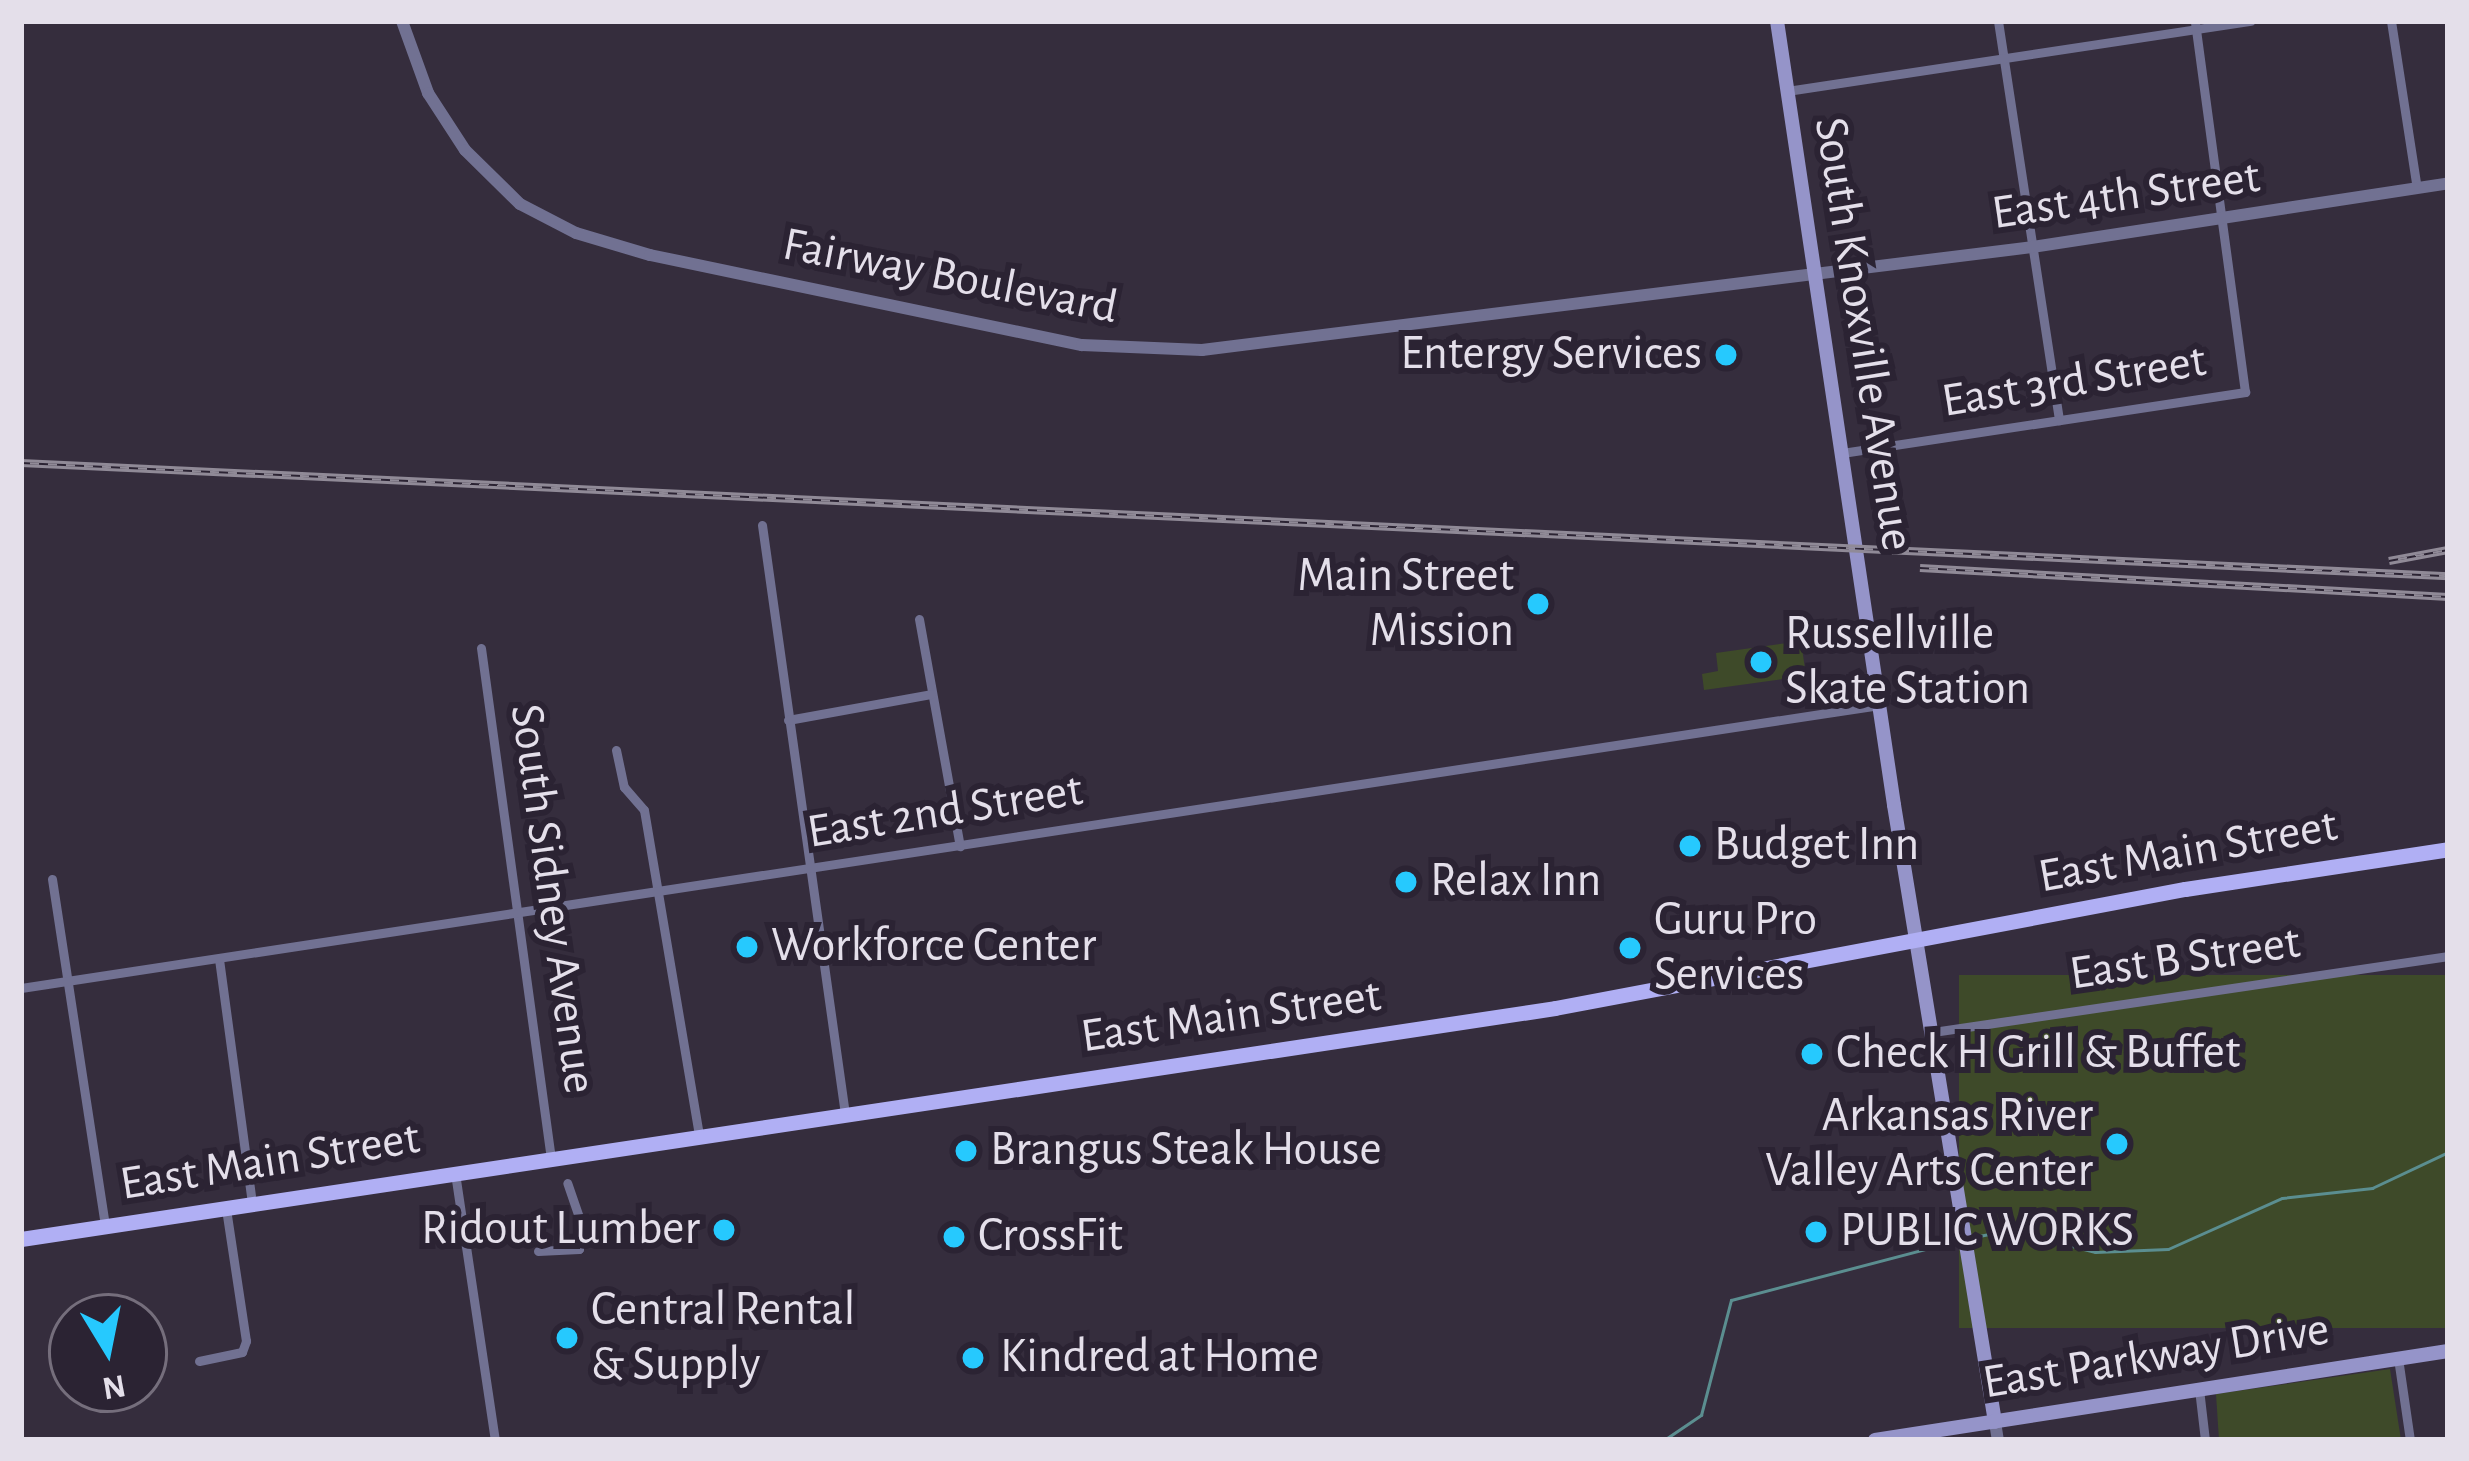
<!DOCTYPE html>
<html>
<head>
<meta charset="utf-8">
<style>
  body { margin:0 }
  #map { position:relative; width:2469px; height:1461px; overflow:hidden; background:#352d3d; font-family:"Alegreya Sans",sans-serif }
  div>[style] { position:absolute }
  .green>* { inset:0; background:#3e4a29; transform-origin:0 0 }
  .stream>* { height:3px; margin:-1.5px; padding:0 1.5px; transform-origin:1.5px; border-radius:1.5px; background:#5b8e90 }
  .minor>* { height:9px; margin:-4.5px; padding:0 4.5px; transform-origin:4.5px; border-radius:4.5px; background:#717192 }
  .tertiary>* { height:12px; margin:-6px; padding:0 6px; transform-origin:6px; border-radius:6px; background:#717192 }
  .secondary>* { height:14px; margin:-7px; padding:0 7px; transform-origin:7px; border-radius:7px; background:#9594c9 }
  .primary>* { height:15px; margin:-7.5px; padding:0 7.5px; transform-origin:7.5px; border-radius:7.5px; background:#b0aff4 }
  .rail>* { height:8px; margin-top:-4px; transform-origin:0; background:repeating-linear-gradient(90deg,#2b2333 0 9px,#908a97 0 18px); box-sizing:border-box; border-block:3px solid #908a97 }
  .dots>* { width:33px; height:33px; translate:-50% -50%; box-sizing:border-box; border:6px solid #2b2333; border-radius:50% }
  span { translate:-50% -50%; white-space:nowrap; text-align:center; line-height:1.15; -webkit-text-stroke:12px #2b2333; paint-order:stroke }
  .street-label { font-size:48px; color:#e4dfea }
  .poi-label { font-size:48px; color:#e4dfea }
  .right { translate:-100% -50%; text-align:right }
  .left { translate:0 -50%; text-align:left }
  .frame { position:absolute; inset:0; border:24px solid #e4dfea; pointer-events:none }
  .north { position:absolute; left:48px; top:1293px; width:120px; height:120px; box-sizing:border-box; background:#2b2333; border:3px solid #756e7c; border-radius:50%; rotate:170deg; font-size:33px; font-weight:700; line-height:48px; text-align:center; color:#e4dfea }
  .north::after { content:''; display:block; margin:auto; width:42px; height:54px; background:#26c9fe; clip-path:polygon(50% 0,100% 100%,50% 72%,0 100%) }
</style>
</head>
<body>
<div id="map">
  <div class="green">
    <i style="clip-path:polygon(1801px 641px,1806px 676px,1704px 690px,1702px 674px,1718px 671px,1716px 653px)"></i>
    <i style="left:2448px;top:975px;width:353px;height:489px;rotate:90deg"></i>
    <i style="clip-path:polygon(2390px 1369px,2401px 1440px,2219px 1440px,2216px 1394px)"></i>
  </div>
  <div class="stream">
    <i style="left:1969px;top:1238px;width:41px;rotate:-11.3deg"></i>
    <i style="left:2009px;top:1230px;width:89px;rotate:14.3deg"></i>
    <i style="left:2095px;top:1252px;width:73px;rotate:-2.4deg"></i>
    <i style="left:2168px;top:1249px;width:125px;rotate:-24.1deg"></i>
    <i style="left:2282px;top:1198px;width:91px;rotate:-6.3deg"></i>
    <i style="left:2372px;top:1188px;width:84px;rotate:-25.3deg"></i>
    <i style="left:1664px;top:1440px;width:45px;rotate:-34deg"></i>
    <i style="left:1701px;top:1415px;width:119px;rotate:-75.4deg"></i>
    <i style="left:1731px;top:1300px;width:236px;rotate:-14.7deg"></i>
  </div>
  <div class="minor">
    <i style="left:1998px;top:21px;width:404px;rotate:81.3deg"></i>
    <i style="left:2391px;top:21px;width:169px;rotate:81.2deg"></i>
    <i style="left:1787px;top:91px;width:469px;rotate:-8.6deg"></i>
    <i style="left:1842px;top:453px;width:408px;rotate:-8.6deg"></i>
    <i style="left:2245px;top:392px;width:374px;rotate:-97.7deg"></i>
    <i style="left:762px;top:525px;width:595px;rotate:81.98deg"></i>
    <i style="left:919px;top:619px;width:231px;rotate:79.8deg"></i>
    <i style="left:481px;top:648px;width:516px;rotate:82.2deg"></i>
    <i style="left:788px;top:720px;width:145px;rotate:-10.3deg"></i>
    <i style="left:616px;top:750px;width:38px;rotate:78deg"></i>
    <i style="left:624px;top:787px;width:30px;rotate:49deg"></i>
    <i style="left:644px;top:810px;width:331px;rotate:80.4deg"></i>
    <i style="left:52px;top:879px;width:351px;rotate:81.3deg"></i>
    <i style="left:219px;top:959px;width:246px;rotate:82.3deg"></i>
    <i style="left:21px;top:988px;width:1880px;rotate:-8.66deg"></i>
    <i style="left:1933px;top:1032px;width:521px;rotate:-8.39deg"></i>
    <i style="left:455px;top:1173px;width:270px;rotate:81.5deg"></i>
    <i style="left:538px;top:1251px;width:41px;rotate:-2.8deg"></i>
    <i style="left:579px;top:1249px;width:29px;rotate:-88deg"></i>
    <i style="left:580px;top:1220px;width:39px;rotate:-109deg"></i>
    <i style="left:2398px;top:1358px;width:83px;rotate:81.7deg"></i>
    <i style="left:199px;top:1361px;width:44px;rotate:-11.8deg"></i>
    <i style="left:242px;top:1352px;width:12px;rotate:-70deg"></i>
    <i style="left:246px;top:1341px;width:134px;rotate:-98.6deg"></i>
    <i style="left:2199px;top:1389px;width:51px;rotate:83.3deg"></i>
  </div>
  <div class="tertiary">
    <i style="left:402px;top:21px;width:77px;rotate:70.1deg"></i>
    <i style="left:428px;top:93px;width:68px;rotate:57deg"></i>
    <i style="left:465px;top:150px;width:77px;rotate:44.5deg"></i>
    <i style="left:520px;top:204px;width:63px;rotate:27.4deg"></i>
    <i style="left:576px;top:233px;width:77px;rotate:16.6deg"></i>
    <i style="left:650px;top:255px;width:441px;rotate:11.8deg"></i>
    <i style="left:1082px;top:345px;width:120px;rotate:2.4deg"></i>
    <i style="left:1202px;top:350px;width:836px;rotate:-7.07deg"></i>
    <i style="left:2032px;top:247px;width:421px;rotate:-8.7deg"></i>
    <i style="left:1995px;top:1422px;width:18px;rotate:81deg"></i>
  </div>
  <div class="secondary">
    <i style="left:1777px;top:21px;width:793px;rotate:81.51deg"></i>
    <i style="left:1894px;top:805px;width:625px;rotate:80.7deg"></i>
    <i style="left:1875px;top:1440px;width:580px;rotate:-8.83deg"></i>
  </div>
  <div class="primary">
    <i style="left:21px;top:1239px;width:1551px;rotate:-8.56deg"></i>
    <i style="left:1555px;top:1008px;width:641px;rotate:-10.7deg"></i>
    <i style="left:2185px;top:889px;width:266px;rotate:-8.6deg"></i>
  </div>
  <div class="rail">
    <i style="left:21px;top:463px;width:2430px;rotate:2.67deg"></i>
    <i style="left:2389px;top:561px;width:60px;rotate:-10.6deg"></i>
    <i style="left:1920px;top:568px;width:529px;rotate:3.14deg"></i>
  </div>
  <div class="dots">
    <i style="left:1726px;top:355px;background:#26c9fe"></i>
    <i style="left:1538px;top:604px;background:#26c9fe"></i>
    <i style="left:1761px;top:662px;background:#26c9fe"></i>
    <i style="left:1690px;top:846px;background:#26c9fe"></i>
    <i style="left:1406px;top:882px;background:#26c9fe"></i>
    <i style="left:747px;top:947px;background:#26c9fe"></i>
    <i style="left:1630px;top:948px;background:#26c9fe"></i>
    <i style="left:1812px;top:1054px;background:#26c9fe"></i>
    <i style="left:2117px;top:1144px;background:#26c9fe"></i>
    <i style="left:966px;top:1151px;background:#26c9fe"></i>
    <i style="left:724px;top:1230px;background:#26c9fe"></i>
    <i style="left:1816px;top:1232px;background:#26c9fe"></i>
    <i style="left:954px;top:1237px;background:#26c9fe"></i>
    <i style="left:567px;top:1338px;background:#26c9fe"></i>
    <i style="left:973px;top:1358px;background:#26c9fe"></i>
  </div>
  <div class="street-label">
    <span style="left:2126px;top:196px;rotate:-8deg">East 4th Street</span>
    <span style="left:950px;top:277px;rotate:11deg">Fairway Boulevard</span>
    <span style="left:1863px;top:334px;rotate:81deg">South Knoxville Avenue</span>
    <span style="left:2074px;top:382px;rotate:-9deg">East 3rd Street</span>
    <span style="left:945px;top:812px;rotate:-9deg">East 2nd Street</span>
    <span style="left:2188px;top:852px;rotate:-10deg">East Main Street</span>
    <span style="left:552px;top:899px;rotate:82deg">South Sidney Avenue</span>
    <span style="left:2185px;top:959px;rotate:-8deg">East B Street</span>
    <span style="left:1231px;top:1017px;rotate:-8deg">East Main Street</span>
    <span style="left:270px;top:1162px;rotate:-9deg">East Main Street</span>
    <span style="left:2156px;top:1357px;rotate:-9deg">East Parkway Drive</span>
  </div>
  <div class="poi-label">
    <span class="right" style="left:1702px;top:355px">Entergy Services</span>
    <span class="right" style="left:1514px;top:604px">Main Street<br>Mission</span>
    <span class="left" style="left:1785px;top:662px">Russellville<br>Skate Station</span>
    <span class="left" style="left:1714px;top:846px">Budget Inn</span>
    <span class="left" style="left:1430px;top:882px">Relax Inn</span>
    <span class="left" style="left:1654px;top:948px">Guru Pro<br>Services</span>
    <span class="left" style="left:771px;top:947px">Workforce Center</span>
    <span class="left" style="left:1836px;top:1054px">Check H Grill &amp; Buffet</span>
    <span class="right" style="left:2093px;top:1144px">Arkansas River<br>Valley Arts Center</span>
    <span class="left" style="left:990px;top:1151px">Brangus Steak House</span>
    <span class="right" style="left:700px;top:1230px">Ridout Lumber</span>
    <span class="left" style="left:1840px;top:1232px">PUBLIC WORKS</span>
    <span class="left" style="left:978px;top:1237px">CrossFit</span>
    <span class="left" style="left:591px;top:1338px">Central Rental<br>&amp; Supply</span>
    <span class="left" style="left:1000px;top:1358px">Kindred at Home</span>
  </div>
  <div class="frame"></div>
  <div class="north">N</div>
</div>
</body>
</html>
